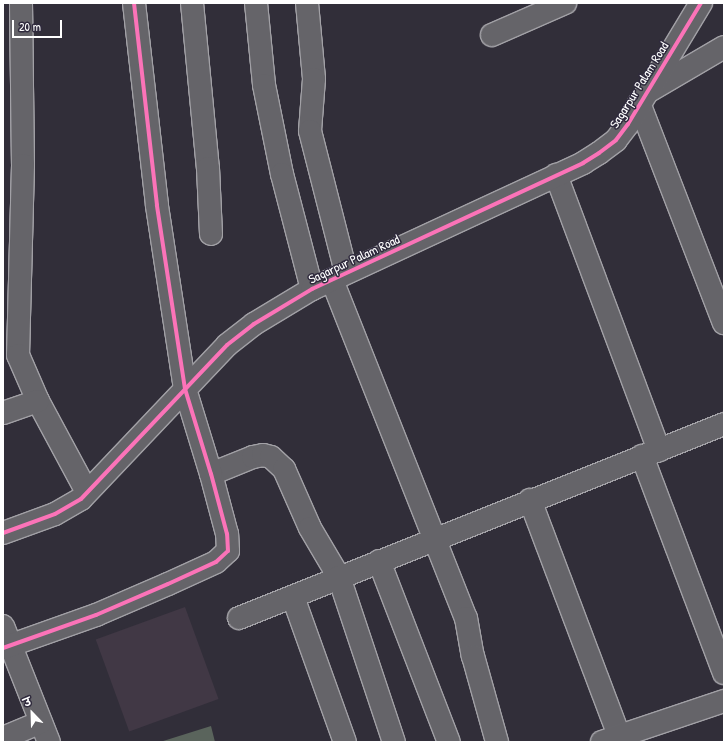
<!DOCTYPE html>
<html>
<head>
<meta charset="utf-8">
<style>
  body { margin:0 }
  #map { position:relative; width:727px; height:745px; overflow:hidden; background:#312e39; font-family:"Patrick Hand","Playpen Sans Deva",sans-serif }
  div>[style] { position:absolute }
  .built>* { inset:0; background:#413845; transform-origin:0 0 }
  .green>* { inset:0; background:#5a645c }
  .roads { filter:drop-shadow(1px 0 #a2a1a6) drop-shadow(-1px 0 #a2a1a6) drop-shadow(0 1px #a2a1a6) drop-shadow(0 -1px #a2a1a6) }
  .minor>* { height:22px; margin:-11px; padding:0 11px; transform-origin:11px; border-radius:11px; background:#656469 }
  .cycleway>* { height:4px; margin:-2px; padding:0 2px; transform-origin:2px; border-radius:2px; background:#fb73b8 }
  span { translate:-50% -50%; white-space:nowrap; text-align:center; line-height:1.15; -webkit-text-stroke:3px #2f2a3d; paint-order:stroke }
  .street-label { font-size:13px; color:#fff }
  .frame { position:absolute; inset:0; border:4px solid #fff; pointer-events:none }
  .north { position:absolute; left:12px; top:693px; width:40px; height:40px; -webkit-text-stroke:3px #2f2a3d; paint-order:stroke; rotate:337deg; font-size:11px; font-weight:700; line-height:16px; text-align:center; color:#fff }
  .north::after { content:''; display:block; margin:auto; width:14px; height:18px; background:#fff; clip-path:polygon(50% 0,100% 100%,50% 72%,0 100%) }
  .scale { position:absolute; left:12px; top:20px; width:50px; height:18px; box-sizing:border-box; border:2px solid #fff; border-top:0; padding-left:5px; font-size:12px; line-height:14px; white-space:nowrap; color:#fff; -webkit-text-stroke:3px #2f2a3d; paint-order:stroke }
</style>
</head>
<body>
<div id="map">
  <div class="built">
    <i style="left:185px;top:607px;width:98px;height:95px;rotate:70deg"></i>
  </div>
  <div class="green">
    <i style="clip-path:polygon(211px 726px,215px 742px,160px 742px)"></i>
  </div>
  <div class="roads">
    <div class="minor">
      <i style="left:21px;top:3px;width:162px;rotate:89.3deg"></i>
      <i style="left:23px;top:165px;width:190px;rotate:91.5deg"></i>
      <i style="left:18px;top:355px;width:50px;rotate:66.5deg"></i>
      <i style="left:38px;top:401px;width:103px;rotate:61.7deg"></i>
      <i style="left:192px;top:3px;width:166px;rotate:84.5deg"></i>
      <i style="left:208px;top:168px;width:66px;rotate:87.4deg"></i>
      <i style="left:256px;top:3px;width:82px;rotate:84.4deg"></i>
      <i style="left:264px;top:85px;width:91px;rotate:78.6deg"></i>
      <i style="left:282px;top:174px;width:119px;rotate:75.4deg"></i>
      <i style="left:307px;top:3px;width:76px;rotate:84.7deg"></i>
      <i style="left:314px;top:79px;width:52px;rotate:94.4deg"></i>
      <i style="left:310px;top:131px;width:146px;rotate:75.7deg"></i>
      <i style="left:492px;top:35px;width:80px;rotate:-23.7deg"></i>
      <i style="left:649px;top:91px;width:87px;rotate:-30.4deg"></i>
      <i style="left:639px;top:103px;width:236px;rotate:68.9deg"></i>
      <i style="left:556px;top:175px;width:294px;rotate:69.5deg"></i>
      <i style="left:332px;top:280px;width:364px;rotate:68.4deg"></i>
      <i style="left:466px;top:618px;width:39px;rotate:80deg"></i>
      <i style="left:473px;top:656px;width:89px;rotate:74.4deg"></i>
      <i style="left:3px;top:413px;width:37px;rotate:-19deg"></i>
      <i style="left:642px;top:456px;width:232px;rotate:69.3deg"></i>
      <i style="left:211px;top:474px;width:45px;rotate:-22deg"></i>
      <i style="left:253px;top:457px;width:10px;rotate:-11deg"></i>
      <i style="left:263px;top:455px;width:8px;rotate:14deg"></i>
      <i style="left:271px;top:457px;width:18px;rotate:43deg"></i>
      <i style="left:284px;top:469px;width:64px;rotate:66.2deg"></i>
      <i style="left:310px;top:528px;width:57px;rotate:59.4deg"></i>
      <i style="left:339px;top:577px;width:174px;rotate:71.6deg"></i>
      <i style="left:530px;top:500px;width:252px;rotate:69.3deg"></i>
      <i style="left:3px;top:533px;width:55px;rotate:-20.1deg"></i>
      <i style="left:55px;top:514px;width:30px;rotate:-30deg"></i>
      <i style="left:81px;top:499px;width:212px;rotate:-46.5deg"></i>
      <i style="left:227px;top:345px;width:34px;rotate:-38deg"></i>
      <i style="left:254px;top:324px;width:68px;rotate:-31.1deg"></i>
      <i style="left:312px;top:289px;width:299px;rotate:-24.9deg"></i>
      <i style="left:583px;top:163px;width:19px;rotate:-32deg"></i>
      <i style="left:599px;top:153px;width:21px;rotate:-37deg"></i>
      <i style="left:616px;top:140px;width:20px;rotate:-53deg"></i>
      <i style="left:628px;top:124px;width:141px;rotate:-58.9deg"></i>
      <i style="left:379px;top:561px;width:194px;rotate:68.9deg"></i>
      <i style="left:293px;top:597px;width:154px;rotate:70.3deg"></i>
      <i style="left:239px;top:618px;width:522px;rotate:-21.8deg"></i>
      <i style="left:3px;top:626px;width:125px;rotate:68.4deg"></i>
      <i style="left:3px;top:648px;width:99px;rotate:-19.5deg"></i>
      <i style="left:96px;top:615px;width:78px;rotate:-23.3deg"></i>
      <i style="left:168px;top:584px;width:53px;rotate:-24.6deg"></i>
      <i style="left:216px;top:562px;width:16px;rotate:-43deg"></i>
      <i style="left:228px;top:551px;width:17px;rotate:-93deg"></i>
      <i style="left:227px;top:534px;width:62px;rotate:-104.9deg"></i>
      <i style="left:211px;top:474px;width:89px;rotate:-107deg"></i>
      <i style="left:185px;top:389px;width:186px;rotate:-98.7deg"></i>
      <i style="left:157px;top:205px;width:203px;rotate:-96.5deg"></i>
      <i style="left:3px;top:738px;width:41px;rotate:-22.8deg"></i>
      <i style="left:602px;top:742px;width:129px;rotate:-18.6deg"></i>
    </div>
  </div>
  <div class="cycleway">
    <i style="left:3px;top:533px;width:55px;rotate:-20.1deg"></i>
    <i style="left:55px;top:514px;width:30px;rotate:-30deg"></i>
    <i style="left:81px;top:499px;width:212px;rotate:-46.5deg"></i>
    <i style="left:227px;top:345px;width:34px;rotate:-38deg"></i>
    <i style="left:254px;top:324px;width:68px;rotate:-31.1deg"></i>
    <i style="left:312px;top:289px;width:299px;rotate:-24.9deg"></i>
    <i style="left:583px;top:163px;width:19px;rotate:-32deg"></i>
    <i style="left:599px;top:153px;width:21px;rotate:-37deg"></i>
    <i style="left:616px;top:140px;width:20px;rotate:-53deg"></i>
    <i style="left:628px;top:124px;width:141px;rotate:-58.9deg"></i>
    <i style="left:3px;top:648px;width:99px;rotate:-19.5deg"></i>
    <i style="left:96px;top:615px;width:78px;rotate:-23.3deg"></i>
    <i style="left:168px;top:584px;width:53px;rotate:-24.6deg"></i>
    <i style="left:216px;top:562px;width:16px;rotate:-43deg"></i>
    <i style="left:228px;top:551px;width:17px;rotate:-93deg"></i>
    <i style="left:227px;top:534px;width:62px;rotate:-104.9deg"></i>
    <i style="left:211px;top:474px;width:89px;rotate:-107deg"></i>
    <i style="left:185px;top:389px;width:186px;rotate:-98.7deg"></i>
    <i style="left:157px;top:205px;width:203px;rotate:-96.5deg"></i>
  </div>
  <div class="street-label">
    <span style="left:639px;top:85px;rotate:-58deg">Sagarpur Palam Road</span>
    <span style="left:354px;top:259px;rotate:-25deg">Sagarpur Palam Road</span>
  </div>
  <div class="frame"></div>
  <div class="north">उ</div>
  <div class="scale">20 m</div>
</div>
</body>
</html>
